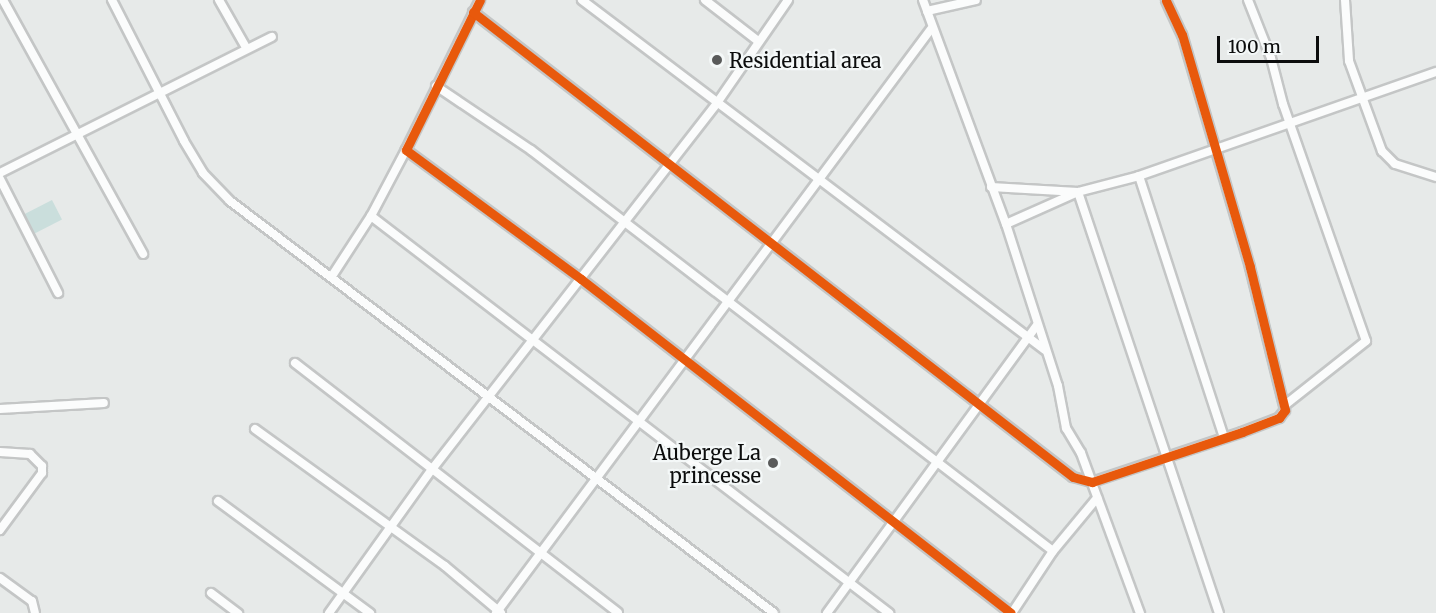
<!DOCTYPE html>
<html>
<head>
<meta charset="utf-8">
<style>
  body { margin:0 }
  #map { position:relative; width:1436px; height:613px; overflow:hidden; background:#e7eae9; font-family:Merriweather,serif }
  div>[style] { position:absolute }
  .green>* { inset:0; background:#cadedc; transform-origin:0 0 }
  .roads { filter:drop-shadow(2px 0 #c4c6c6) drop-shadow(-2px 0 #c4c6c6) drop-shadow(0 2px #c4c6c6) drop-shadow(0 -2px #c4c6c6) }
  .minor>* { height:8px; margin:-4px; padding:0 4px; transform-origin:4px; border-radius:4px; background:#fbfcfc }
  .cycleway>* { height:9px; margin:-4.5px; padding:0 4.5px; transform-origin:4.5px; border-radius:4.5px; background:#e8590c }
  .dots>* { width:16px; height:16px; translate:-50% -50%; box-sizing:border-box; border:3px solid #f4f8f8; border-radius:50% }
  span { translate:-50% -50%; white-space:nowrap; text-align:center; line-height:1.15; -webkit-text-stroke:4.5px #f4f8f8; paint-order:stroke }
  .poi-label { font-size:20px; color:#0c0d0d }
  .left { translate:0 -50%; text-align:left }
  .right { translate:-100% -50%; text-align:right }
  .scale { position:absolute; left:1217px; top:36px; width:102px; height:27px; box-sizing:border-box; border:3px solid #0c0d0d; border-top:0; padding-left:8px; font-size:18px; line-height:21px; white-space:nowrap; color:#0c0d0d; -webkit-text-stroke:4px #f4f8f8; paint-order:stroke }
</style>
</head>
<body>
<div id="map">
  <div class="green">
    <i style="left:52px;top:200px;width:22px;height:40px;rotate:63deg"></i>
  </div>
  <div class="roads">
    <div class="minor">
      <i style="left:3px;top:0;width:290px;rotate:61.1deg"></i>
      <i style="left:112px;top:0;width:158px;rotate:62.9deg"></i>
      <i style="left:184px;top:141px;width:37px;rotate:59deg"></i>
      <i style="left:203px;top:173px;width:39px;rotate:46deg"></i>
      <i style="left:230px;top:201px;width:682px;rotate:37.14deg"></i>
      <i style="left:219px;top:0;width:56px;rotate:60.3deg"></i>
      <i style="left:480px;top:0;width:167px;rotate:116.3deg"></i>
      <i style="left:406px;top:150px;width:217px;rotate:36.4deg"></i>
      <i style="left:581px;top:279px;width:544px;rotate:37.84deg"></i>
      <i style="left:582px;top:0;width:580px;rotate:37.09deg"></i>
      <i style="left:705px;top:0;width:67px;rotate:37.7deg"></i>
      <i style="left:923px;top:0;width:239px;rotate:69.7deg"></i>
      <i style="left:1006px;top:224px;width:170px;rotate:72.2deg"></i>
      <i style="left:1058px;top:386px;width:43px;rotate:79.2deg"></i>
      <i style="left:1066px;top:428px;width:29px;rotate:59deg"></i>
      <i style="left:1081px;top:453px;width:171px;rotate:69.8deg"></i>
      <i style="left:1248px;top:0;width:62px;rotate:68.4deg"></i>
      <i style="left:1271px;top:58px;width:48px;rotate:75.4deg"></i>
      <i style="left:1283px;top:104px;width:251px;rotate:70.7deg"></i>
      <i style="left:1366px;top:341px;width:103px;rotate:141.7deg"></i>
      <i style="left:1345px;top:0;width:61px;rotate:86.2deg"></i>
      <i style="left:1349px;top:61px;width:96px;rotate:69.9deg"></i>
      <i style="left:1382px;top:151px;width:18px;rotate:45deg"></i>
      <i style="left:1395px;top:164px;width:43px;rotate:17.6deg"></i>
      <i style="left:927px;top:11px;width:50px;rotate:-12.7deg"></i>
      <i style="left:473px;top:12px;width:759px;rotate:37.78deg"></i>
      <i style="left:1073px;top:477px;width:20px;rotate:15deg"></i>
      <i style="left:1092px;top:482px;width:158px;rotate:-18.4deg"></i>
      <i style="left:1242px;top:432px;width:40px;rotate:-21deg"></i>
      <i style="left:1279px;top:418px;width:10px;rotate:-53deg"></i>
      <i style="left:1285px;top:410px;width:147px;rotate:-103.8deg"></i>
      <i style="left:1250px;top:267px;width:242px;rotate:-106.3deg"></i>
      <i style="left:1182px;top:35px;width:38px;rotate:-115deg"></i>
      <i style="left:436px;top:86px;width:115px;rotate:34deg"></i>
      <i style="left:531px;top:150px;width:658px;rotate:37.53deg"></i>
      <i style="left:0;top:173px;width:304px;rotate:-26.6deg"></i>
      <i style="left:1139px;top:176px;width:274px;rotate:72deg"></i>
      <i style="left:0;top:179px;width:128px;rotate:63deg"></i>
      <i style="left:991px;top:187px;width:87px;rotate:3.3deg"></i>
      <i style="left:1078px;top:192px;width:444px;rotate:71.5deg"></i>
      <i style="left:371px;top:216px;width:653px;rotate:37.47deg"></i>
      <i style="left:1006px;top:224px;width:79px;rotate:-24deg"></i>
      <i style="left:1078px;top:192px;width:63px;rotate:-14.7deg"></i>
      <i style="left:1139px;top:176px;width:315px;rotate:-19.3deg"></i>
      <i style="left:332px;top:276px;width:72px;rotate:-57deg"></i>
      <i style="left:371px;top:216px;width:75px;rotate:-62.1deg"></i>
      <i style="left:295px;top:363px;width:408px;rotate:37.7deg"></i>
      <i style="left:0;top:409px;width:104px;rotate:-3.3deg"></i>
      <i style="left:255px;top:429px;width:234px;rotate:35.8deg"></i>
      <i style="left:445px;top:566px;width:73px;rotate:40deg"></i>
      <i style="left:0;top:452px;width:30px;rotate:4deg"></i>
      <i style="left:30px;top:454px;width:17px;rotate:45deg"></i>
      <i style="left:42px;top:466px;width:7px;rotate:90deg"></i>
      <i style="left:42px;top:473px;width:71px;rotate:126.4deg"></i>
      <i style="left:218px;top:501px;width:189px;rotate:36.4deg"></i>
      <i style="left:0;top:578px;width:39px;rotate:36deg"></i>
      <i style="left:32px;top:601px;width:12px;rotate:76deg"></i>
      <i style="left:211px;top:593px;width:34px;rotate:37deg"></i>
      <i style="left:329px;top:613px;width:178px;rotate:-54.4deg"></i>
      <i style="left:433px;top:468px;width:462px;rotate:-52.1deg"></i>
      <i style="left:717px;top:103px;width:125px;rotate:-55.4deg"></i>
      <i style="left:496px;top:613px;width:728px;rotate:-53.32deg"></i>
      <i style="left:827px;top:613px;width:356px;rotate:-53.9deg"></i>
      <i style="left:1012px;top:613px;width:74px;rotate:-56.5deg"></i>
      <i style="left:1053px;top:551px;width:69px;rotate:-50.3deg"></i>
    </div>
  </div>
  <div class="cycleway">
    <i style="left:480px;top:0;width:167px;rotate:116.3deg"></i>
    <i style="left:406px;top:150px;width:217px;rotate:36.4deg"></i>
    <i style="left:581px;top:279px;width:544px;rotate:37.84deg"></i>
    <i style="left:473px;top:12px;width:759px;rotate:37.78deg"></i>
    <i style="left:1073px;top:477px;width:20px;rotate:15deg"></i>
    <i style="left:1092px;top:482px;width:158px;rotate:-18.4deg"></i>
    <i style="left:1242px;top:432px;width:40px;rotate:-21deg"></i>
    <i style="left:1279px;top:418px;width:10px;rotate:-53deg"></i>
    <i style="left:1285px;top:410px;width:147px;rotate:-103.8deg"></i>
    <i style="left:1250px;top:267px;width:242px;rotate:-106.3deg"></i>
    <i style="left:1182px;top:35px;width:38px;rotate:-115deg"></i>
  </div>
  <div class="dots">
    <i style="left:717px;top:60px;background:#595a5a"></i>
    <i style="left:773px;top:463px;background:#595a5a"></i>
  </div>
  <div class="poi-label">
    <span class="left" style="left:729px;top:60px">Residential area</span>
    <span class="right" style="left:761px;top:464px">Auberge La<br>princesse</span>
  </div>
  <div class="scale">100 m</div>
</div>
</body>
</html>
